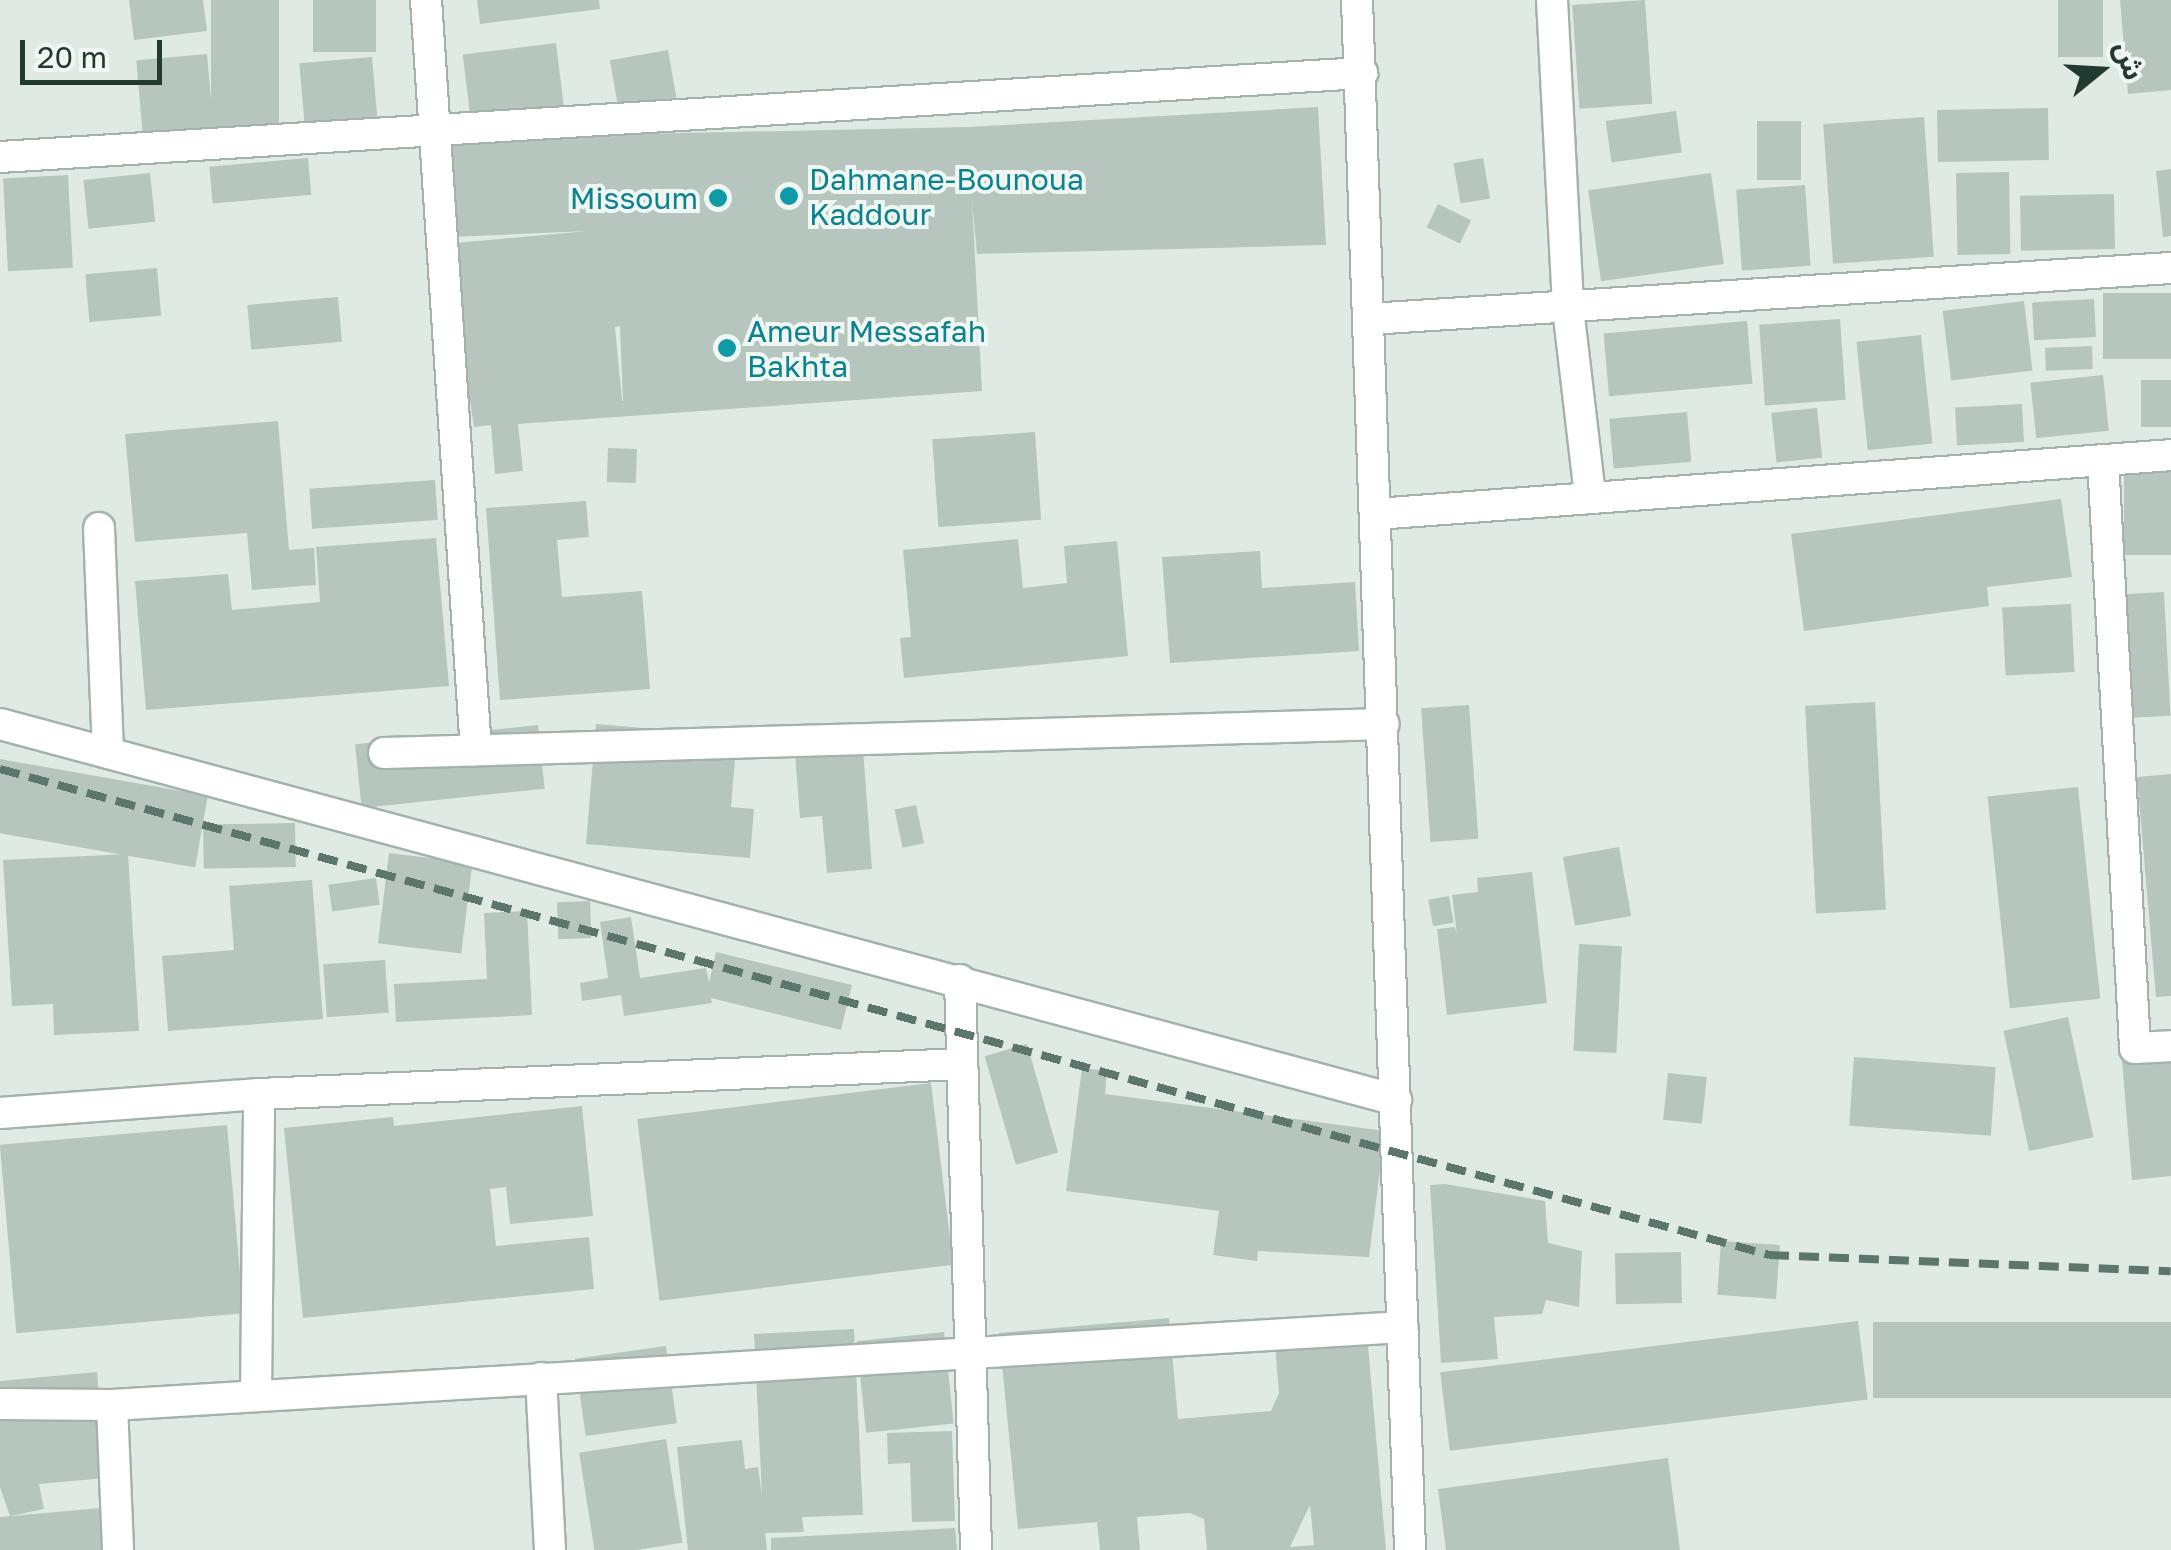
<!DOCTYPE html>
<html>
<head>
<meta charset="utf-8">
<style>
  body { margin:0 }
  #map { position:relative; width:2171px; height:1550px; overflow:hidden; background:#e0eae5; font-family:"Golos Text","Noto Sans Arabic",sans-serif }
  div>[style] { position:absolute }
  .building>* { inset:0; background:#b6c5be; transform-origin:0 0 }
  .roads { filter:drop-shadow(2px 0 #a3b2ac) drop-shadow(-2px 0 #a3b2ac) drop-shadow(0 2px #a3b2ac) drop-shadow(0 -2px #a3b2ac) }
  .street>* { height:30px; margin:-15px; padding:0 15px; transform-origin:15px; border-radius:15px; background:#fff }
  .rail>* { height:8px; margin-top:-4px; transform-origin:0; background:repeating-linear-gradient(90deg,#5c766d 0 20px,transparent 0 30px) }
  .dots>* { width:28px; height:28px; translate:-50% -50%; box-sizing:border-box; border:5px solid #f0f7f3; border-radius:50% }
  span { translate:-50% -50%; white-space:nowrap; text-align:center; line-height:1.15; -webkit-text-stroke:8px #f0f7f3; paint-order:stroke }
  .culture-label { font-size:30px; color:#0d838f }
  .left { translate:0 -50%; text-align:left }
  .right { translate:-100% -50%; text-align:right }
  .north { position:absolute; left:2051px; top:20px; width:100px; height:100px; -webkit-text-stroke:8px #f0f7f3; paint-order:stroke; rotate:72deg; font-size:28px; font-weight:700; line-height:40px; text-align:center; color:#223a32 }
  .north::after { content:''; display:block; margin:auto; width:35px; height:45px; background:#223a32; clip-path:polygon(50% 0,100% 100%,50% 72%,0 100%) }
  .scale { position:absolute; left:20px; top:40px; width:142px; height:45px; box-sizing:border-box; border:5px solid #223a32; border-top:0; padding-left:12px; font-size:30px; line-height:35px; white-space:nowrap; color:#223a32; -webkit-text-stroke:8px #f0f7f3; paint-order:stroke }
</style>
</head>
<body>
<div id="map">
  <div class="building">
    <i style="clip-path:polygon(129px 0,203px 0,207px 31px,134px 40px)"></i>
    <i style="left:211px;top:0;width:68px;height:128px"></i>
    <i style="left:313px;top:0;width:63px;height:52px"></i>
    <i style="clip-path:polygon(477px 0,599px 0,600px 9px,480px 24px)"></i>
    <i style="left:1645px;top:0;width:104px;height:73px;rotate:86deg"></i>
    <i style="left:2058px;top:0;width:45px;height:57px"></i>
    <i style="clip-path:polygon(2120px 0,2171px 0,2171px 90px,2128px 94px)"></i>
    <i style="left:556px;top:43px;width:64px;height:94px;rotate:83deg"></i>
    <i style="left:668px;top:50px;width:48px;height:59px;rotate:80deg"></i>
    <i style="left:207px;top:54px;width:75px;height:71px;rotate:85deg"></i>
    <i style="left:372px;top:57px;width:70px;height:73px;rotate:85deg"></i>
    <i style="clip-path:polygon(evenodd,1318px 107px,1326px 245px,977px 254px,972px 200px,982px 391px,518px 424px,523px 471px,495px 474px,491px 425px,474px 427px,460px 334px,456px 243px,588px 231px,450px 237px,452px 138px,968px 127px,1318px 107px,620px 326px,623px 401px,622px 401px,615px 327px,620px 326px)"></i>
    <i style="left:2048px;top:108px;width:52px;height:111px;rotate:89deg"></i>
    <i style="left:1676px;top:111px;width:42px;height:71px;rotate:82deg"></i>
    <i style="left:1924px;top:117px;width:140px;height:101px;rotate:86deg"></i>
    <i style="left:1757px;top:121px;width:44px;height:59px"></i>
    <i style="left:308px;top:158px;width:37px;height:99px;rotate:85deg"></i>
    <i style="left:1483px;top:158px;width:41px;height:30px;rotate:80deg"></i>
    <i style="clip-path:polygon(2171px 169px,2171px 236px,2163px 237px,2156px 171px)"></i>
    <i style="left:2009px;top:172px;width:82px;height:53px;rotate:89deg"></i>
    <i style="left:150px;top:173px;width:49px;height:67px;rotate:84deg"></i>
    <i style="left:1711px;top:173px;width:92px;height:124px;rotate:82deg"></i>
    <i style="left:68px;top:175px;width:93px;height:65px;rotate:87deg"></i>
    <i style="left:1805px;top:185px;width:81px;height:69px;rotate:86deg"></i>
    <i style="left:2114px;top:194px;width:55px;height:94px;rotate:89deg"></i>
    <i style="left:1438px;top:204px;width:37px;height:26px;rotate:26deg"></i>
    <i style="left:157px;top:268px;width:48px;height:72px;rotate:85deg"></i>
    <i style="left:2171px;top:293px;width:66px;height:68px;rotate:90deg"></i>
    <i style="left:338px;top:297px;width:45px;height:91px;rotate:85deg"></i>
    <i style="left:2094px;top:299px;width:38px;height:62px;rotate:87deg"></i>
    <i style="left:2024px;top:301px;width:70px;height:82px;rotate:83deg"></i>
    <i style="left:1840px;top:319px;width:81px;height:81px;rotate:86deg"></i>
    <i style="left:1747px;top:321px;width:63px;height:144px;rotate:85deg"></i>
    <i style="left:1921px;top:335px;width:109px;height:65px;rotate:84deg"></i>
    <i style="left:2092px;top:346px;width:23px;height:47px;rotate:88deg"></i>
    <i style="left:2103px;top:375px;width:56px;height:73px;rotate:84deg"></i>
    <i style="left:2171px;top:380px;width:47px;height:30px;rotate:90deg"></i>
    <i style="left:2022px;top:404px;width:38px;height:67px;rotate:87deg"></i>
    <i style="left:1817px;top:408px;width:50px;height:46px;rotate:84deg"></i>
    <i style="left:1687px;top:412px;width:50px;height:78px;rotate:85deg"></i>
    <i style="clip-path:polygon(278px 421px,289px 550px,314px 548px,316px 585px,252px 590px,247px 533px,135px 542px,125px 434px)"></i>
    <i style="left:1035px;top:432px;width:88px;height:103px;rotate:86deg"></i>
    <i style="left:608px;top:448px;width:29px;height:34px;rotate:2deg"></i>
    <i style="left:2171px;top:465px;width:90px;height:47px;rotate:90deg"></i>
    <i style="left:435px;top:480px;width:40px;height:126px;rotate:86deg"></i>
    <i style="clip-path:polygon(2061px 499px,2072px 577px,1987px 587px,1989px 606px,1804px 631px,1791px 534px)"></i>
    <i style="clip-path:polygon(586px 501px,589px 537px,557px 540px,562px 597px,642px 591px,650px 689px,500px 700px,486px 508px)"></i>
    <i style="clip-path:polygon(436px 538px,449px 686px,146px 710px,135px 581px,228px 574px,232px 610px,320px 602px,316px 547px)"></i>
    <i style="clip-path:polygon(1018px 539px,1023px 588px,1067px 583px,1064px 546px,1117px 541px,1128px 656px,904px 678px,900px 638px,911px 637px,903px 550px)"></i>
    <i style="clip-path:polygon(1260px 551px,1262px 588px,1355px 582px,1359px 651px,1170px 663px,1162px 557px)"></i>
    <i style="left:2164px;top:592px;width:124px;height:38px;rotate:87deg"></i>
    <i style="left:2071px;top:604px;width:68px;height:69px;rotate:87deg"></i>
    <i style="left:1875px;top:702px;width:208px;height:70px;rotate:87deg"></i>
    <i style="left:1469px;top:705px;width:134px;height:48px;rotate:86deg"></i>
    <i style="clip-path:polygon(861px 722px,872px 869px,827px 873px,822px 816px,800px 818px,793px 728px)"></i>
    <i style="clip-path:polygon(596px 724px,737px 736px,731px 807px,754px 809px,750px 858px,586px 844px)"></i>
    <i style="left:538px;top:725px;width:64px;height:184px;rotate:84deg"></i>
    <i style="left:0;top:759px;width:211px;height:73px;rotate:10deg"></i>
    <i style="clip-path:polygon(2171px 774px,2171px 996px,2156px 997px,2137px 777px)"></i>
    <i style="left:2078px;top:787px;width:213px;height:91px;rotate:84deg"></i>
    <i style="left:916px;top:805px;width:39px;height:22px;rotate:78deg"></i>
    <i style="left:295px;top:823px;width:44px;height:92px;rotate:89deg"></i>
    <i style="left:1619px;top:847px;width:70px;height:57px;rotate:80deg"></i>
    <i style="left:389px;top:853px;width:84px;height:91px;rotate:7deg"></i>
    <i style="clip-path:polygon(128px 854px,139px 1031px,54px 1035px,53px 1004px,12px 1006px,3px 860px)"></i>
    <i style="clip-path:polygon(1532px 872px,1547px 1003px,1447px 1015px,1437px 929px,1455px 927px,1457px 934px,1452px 895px,1478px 892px,1477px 878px)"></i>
    <i style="left:376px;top:878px;width:27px;height:48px;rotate:82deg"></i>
    <i style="clip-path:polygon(312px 880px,323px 1019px,168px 1031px,162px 956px,234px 950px,229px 886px)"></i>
    <i style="left:1449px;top:896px;width:27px;height:21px;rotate:80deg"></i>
    <i style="left:590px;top:901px;width:37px;height:33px;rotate:88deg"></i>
    <i style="clip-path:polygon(527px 911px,532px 1015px,396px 1022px,394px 984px,487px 979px,484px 913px)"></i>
    <i style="clip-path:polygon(631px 917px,640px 978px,706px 968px,709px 983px,716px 952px,852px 985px,841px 1030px,711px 998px,712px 1003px,624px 1016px,621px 995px,582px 1001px,580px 983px,608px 978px,600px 922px)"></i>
    <i style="left:1579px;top:944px;width:43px;height:107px;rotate:3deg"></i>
    <i style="left:385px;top:960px;width:53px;height:62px;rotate:86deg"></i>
    <i style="left:2068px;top:1017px;width:123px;height:66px;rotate:78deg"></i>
    <i style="left:1027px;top:1044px;width:113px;height:44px;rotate:74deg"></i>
    <i style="clip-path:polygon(2171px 1044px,2171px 1176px,2132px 1180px,2121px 1048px)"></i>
    <i style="left:1854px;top:1057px;width:142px;height:69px;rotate:4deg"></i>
    <i style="clip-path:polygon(1082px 1068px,1107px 1071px,1105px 1094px,1385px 1131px,1369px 1257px,1258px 1251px,1257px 1261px,1213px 1255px,1219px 1211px,1066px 1191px)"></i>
    <i style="left:1668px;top:1073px;width:39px;height:47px;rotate:6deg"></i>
    <i style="left:931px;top:1083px;width:183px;height:296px;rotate:83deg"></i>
    <i style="clip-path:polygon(582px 1106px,593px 1216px,510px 1224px,506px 1187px,490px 1189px,496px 1246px,589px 1237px,594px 1289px,303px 1318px,284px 1128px,393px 1117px,394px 1126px)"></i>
    <i style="left:227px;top:1125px;width:189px;height:228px;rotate:85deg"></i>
    <i style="clip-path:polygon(1445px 1184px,1545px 1201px,1548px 1243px,1582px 1251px,1579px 1307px,1546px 1300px,1542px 1314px,1494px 1317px,1498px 1359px,1441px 1363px,1430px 1185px)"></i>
    <i style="left:1721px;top:1241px;width:59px;height:54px;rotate:4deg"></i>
    <i style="left:1681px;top:1252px;width:51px;height:66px;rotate:89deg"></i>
    <i style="clip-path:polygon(evenodd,1365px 1312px,1386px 1550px,1207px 1550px,1204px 1519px,1190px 1513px,1137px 1517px,1140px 1550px,1100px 1550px,1097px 1522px,1018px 1529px,999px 1333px,1169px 1318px,1178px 1419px,1271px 1411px,1279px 1393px,1273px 1320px,1365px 1312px,1310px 1505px,1314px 1545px,1290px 1547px,1310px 1505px)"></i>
    <i style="left:1858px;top:1321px;width:79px;height:421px;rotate:83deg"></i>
    <i style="left:2171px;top:1322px;width:76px;height:298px;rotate:90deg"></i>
    <i style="clip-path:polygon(854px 1329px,863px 1515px,802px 1517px,804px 1532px,765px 1533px,767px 1550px,688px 1550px,677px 1447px,742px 1440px,745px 1469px,758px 1467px,762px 1495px,754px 1334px)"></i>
    <i style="left:944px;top:1332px;width:92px;height:88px;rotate:84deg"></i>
    <i style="left:666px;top:1346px;width:78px;height:92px;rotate:82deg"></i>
    <i style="clip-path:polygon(97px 1372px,106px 1478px,39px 1484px,44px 1509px,10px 1516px,0 1487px,0 1381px)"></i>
    <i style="clip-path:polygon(952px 1431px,955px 1521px,912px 1522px,910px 1463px,888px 1464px,887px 1433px)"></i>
    <i style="left:666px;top:1439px;width:105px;height:88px;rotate:81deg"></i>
    <i style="clip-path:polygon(1668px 1458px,1680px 1550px,1446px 1550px,1438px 1489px)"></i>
    <i style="clip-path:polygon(101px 1508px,105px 1550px,0 1550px,0 1517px)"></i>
    <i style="clip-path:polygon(955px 1528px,957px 1550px,771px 1550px,771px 1538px)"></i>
  </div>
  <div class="roads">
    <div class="street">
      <i style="left:426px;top:0;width:752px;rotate:86.19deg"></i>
      <i style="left:1357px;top:0;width:1551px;rotate:88.04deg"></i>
      <i style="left:1552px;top:0;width:308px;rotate:87deg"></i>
      <i style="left:1568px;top:308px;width:188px;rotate:83.3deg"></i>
      <i style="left:0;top:157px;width:1365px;rotate:-3.53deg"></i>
      <i style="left:1369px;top:319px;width:804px;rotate:-3.64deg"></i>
      <i style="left:2103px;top:460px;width:589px;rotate:86.88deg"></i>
      <i style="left:2135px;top:1048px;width:36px;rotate:-3deg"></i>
      <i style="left:1376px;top:514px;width:797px;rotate:-4.24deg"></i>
      <i style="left:99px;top:528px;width:225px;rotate:87.7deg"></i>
      <i style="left:0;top:724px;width:1446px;rotate:15.07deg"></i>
      <i style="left:384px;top:753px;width:1000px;rotate:-1.66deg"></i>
      <i style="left:960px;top:980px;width:570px;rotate:88.39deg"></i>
      <i style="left:0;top:1113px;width:260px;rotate:-4.2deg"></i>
      <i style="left:259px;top:1094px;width:704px;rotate:-2.44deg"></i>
      <i style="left:541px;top:1378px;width:172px;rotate:87deg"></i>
      <i style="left:256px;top:1396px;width:302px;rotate:-89.4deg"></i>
      <i style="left:0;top:1404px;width:112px;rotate:0.5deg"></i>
      <i style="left:112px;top:1405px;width:1293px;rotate:-3.46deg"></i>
      <i style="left:112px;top:1405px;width:145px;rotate:87.6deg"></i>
    </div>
  </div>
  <div class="rail">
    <i style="left:0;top:769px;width:1835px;rotate:15.36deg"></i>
    <i style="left:1769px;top:1255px;width:402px;rotate:2.3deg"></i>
  </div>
  <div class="dots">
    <i style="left:789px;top:196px;background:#0f9aa8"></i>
    <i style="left:718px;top:198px;background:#0f9aa8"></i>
    <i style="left:727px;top:348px;background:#0f9aa8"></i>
  </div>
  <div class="culture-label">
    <span class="left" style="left:809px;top:196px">Dahmane-Bounoua<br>Kaddour</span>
    <span class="right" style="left:698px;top:198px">Missoum</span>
    <span class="left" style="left:747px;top:348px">Ameur Messafah<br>Bakhta</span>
  </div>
  <div class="north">ش</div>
  <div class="scale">20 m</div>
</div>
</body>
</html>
